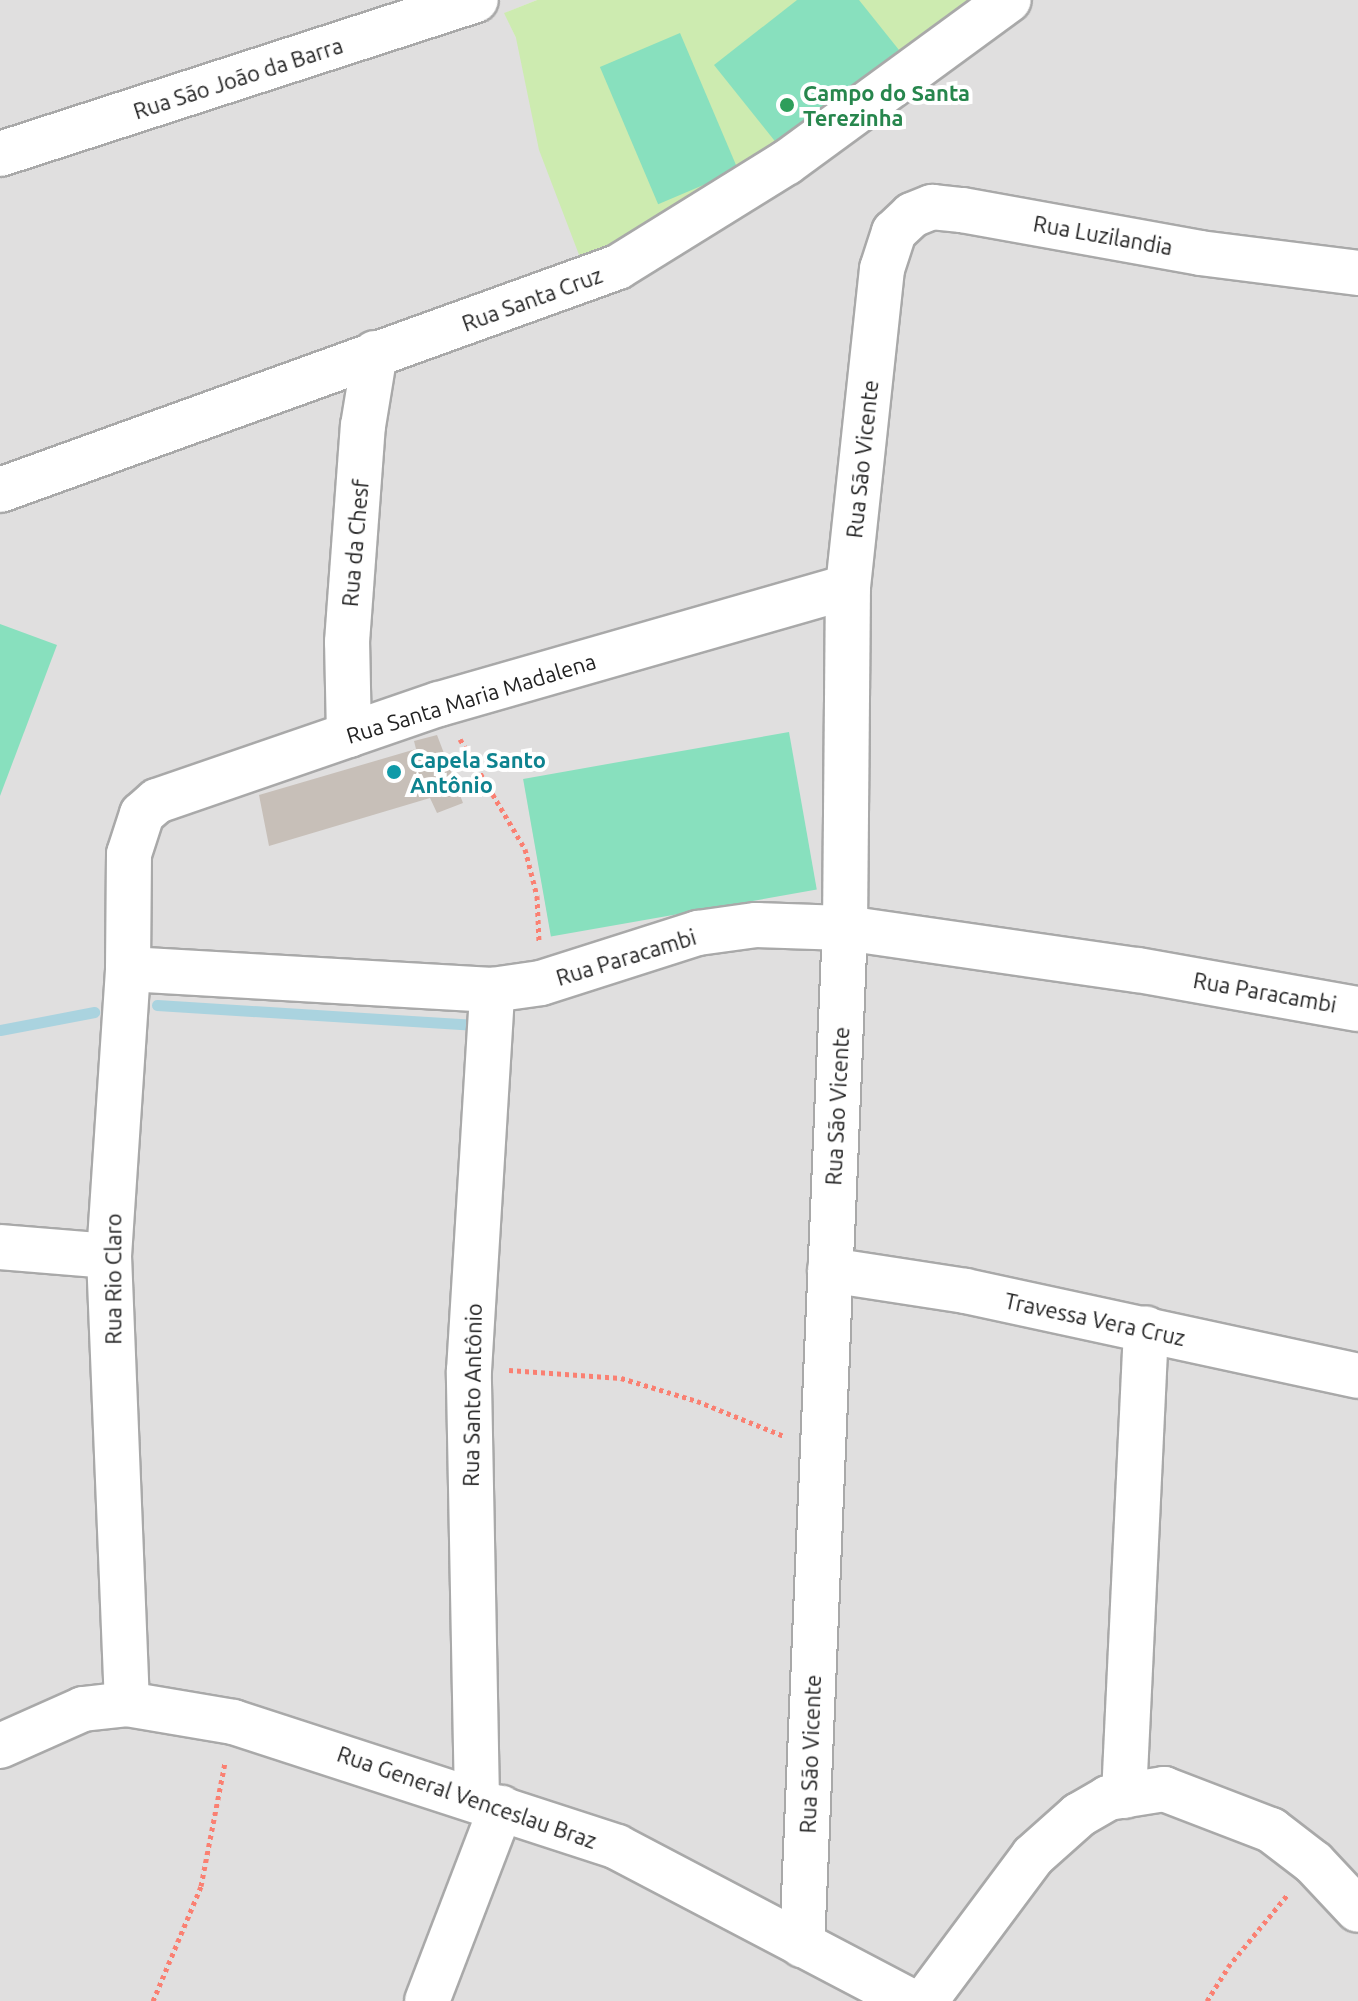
<!DOCTYPE html>
<html>
<head>
<meta charset="utf-8">
<style>
  body { margin:0 }
  #map { position:relative; width:1358px; height:2001px; overflow:hidden; background:#f2efe9; font-family:Ubuntu,sans-serif }
  div>[style] { position:absolute }
  .residential>* { inset:0; background:#e0dfdf }
  .grass>* { inset:0; background:#cdebb0 }
  .pitch>* { inset:0; background:#88e0be; transform-origin:0 0 }
  .stream>* { height:11px; margin:-5.5px; padding:0 5.5px; transform-origin:5.5px; border-radius:5.5px; background:#aad3df }
  .building>* { inset:0; background:#c7bfb8 }
  .path>* { height:5px; margin-top:-2.5px; transform-origin:0; background:repeating-linear-gradient(90deg,#fa8072 0 4px,transparent 0 8px) }
  .roads { filter:drop-shadow(2px 0 #a9a9a9) drop-shadow(-2px 0 #a9a9a9) drop-shadow(0 2px #a9a9a9) drop-shadow(0 -2px #a9a9a9) }
  .street>* { height:44px; margin:-22px; padding:0 22px; transform-origin:22px; border-radius:22px; background:#fff }
  .dots>* { width:22px; height:22px; translate:-50% -50%; box-sizing:border-box; border:4px solid #fff; border-radius:50% }
  span { translate:-50% -50%; white-space:nowrap; text-align:center; line-height:1.15; -webkit-text-stroke:8px #fff; paint-order:stroke }
  .street-label { font-size:22px; color:#222 }
  .leisure-label { font-size:22px; color:#27864d; font-weight:700 }
  .left { translate:0 -50%; text-align:left }
  .culture-label { font-size:22px; color:#0d838f; font-weight:700 }
</style>
</head>
<body>
<div id="map">
  <div class="residential">
    <i style="clip-path:polygon(0 0,537px 0,505px 13px,516px 38px,978px 0,1358px 0,1358px 2001px,0 2001px)"></i>
  </div>
  <div class="grass">
    <i style="clip-path:polygon(537px 0,978px 0,658px 233px,581px 260px,539px 150px,516px 38px,504px 13px)"></i>
  </div>
  <div class="pitch">
    <i style="clip-path:polygon(797px 0,859px 0,899px 50px,778px 145px,714px 65px)"></i>
    <i style="left:680px;top:33px;width:149px;height:87px;rotate:67deg"></i>
    <i style="clip-path:polygon(0 624px,57px 645px,0 796px)"></i>
    <i style="left:789px;top:732px;width:160px;height:270px;rotate:80deg"></i>
  </div>
  <div class="stream">
    <i style="left:157px;top:1005px;width:320px;rotate:3.6deg"></i>
    <i style="left:0;top:1030px;width:96px;rotate:-10.8deg"></i>
  </div>
  <div class="building">
    <i style="clip-path:polygon(437px 735px,463px 803px,437px 813px,430px 798px,269px 846px,259px 795px,416px 749px,414px 741px)"></i>
  </div>
  <div class="path">
    <i style="left:460px;top:739px;width:128px;rotate:59.4deg"></i>
    <i style="left:525px;top:849px;width:49px;rotate:75.7deg"></i>
    <i style="left:537px;top:896px;width:46px;rotate:87.5deg"></i>
    <i style="left:509px;top:1370px;width:112px;rotate:4.1deg"></i>
    <i style="left:621px;top:1378px;width:79px;rotate:16.8deg"></i>
    <i style="left:697px;top:1401px;width:94px;rotate:21.9deg"></i>
    <i style="left:153px;top:2001px;width:125px;rotate:-67.3deg"></i>
    <i style="left:201px;top:1886px;width:126px;rotate:-79deg"></i>
    <i style="left:1207px;top:2001px;width:40px;rotate:-58deg"></i>
    <i style="left:1228px;top:1967px;width:94px;rotate:-50.6deg"></i>
  </div>
  <div class="roads">
    <div class="street">
      <i style="left:0;top:154px;width:500px;rotate:-17.93deg"></i>
      <i style="left:0;top:490px;width:657px;rotate:-19.84deg"></i>
      <i style="left:618px;top:267px;width:198px;rotate:-31.8deg"></i>
      <i style="left:786px;top:163px;width:276px;rotate:-36.2deg"></i>
      <i style="left:349px;top:735px;width:93px;rotate:-91.2deg"></i>
      <i style="left:347px;top:642px;width:217px;rotate:-85.8deg"></i>
      <i style="left:363px;top:426px;width:74px;rotate:-80.7deg"></i>
      <i style="left:128px;top:969px;width:365px;rotate:3.3deg"></i>
      <i style="left:492px;top:990px;width:49px;rotate:-8.1deg"></i>
      <i style="left:541px;top:983px;width:165px;rotate:-17.7deg"></i>
      <i style="left:698px;top:933px;width:59px;rotate:-7.9deg"></i>
      <i style="left:756px;top:925px;width:89px;rotate:1.9deg"></i>
      <i style="left:845px;top:928px;width:296px;rotate:8.2deg"></i>
      <i style="left:1138px;top:970px;width:223px;rotate:10.1deg"></i>
      <i style="left:0;top:1247px;width:109px;rotate:4.7deg"></i>
      <i style="left:830px;top:1270px;width:137px;rotate:8.8deg"></i>
      <i style="left:965px;top:1291px;width:402px;rotate:12.2deg"></i>
      <i style="left:127px;top:1704px;width:448px;rotate:-92.3deg"></i>
      <i style="left:109px;top:1256px;width:288px;rotate:-86.2deg"></i>
      <i style="left:128px;top:969px;width:115px;rotate:-89.5deg"></i>
      <i style="left:129px;top:854px;width:42px;rotate:-72deg"></i>
      <i style="left:142px;top:814px;width:20px;rotate:-41deg"></i>
      <i style="left:157px;top:801px;width:298px;rotate:-19deg"></i>
      <i style="left:439px;top:704px;width:425px;rotate:-16deg"></i>
      <i style="left:0;top:1746px;width:91px;rotate:-24deg"></i>
      <i style="left:83px;top:1709px;width:44px;rotate:-6.5deg"></i>
      <i style="left:127px;top:1704px;width:108px;rotate:9.6deg"></i>
      <i style="left:233px;top:1722px;width:404px;rotate:18deg"></i>
      <i style="left:617px;top:1847px;width:331px;rotate:27.7deg"></i>
      <i style="left:1124px;top:1796px;width:468px;rotate:-87.3deg"></i>
      <i style="left:477px;top:1800px;width:429px;rotate:-91.1deg"></i>
      <i style="left:469px;top:1371px;width:382px;rotate:-86.5deg"></i>
      <i style="left:802px;top:1945px;width:1018px;rotate:-87.58deg"></i>
      <i style="left:845px;top:928px;width:341px;rotate:-89.5deg"></i>
      <i style="left:848px;top:587px;width:320px;rotate:-83.9deg"></i>
      <i style="left:882px;top:269px;width:39px;rotate:-72deg"></i>
      <i style="left:894px;top:232px;width:25px;rotate:-43deg"></i>
      <i style="left:912px;top:215px;width:22px;rotate:-22deg"></i>
      <i style="left:932px;top:207px;width:30px;rotate:6deg"></i>
      <i style="left:962px;top:210px;width:242px;rotate:10.2deg"></i>
      <i style="left:1200px;top:253px;width:159px;rotate:7.2deg"></i>
      <i style="left:427px;top:2001px;width:207px;rotate:-69deg"></i>
      <i style="left:925px;top:2001px;width:181px;rotate:-53.3deg"></i>
      <i style="left:1033px;top:1856px;width:62px;rotate:-41.7deg"></i>
      <i style="left:1079px;top:1815px;width:34px;rotate:-30deg"></i>
      <i style="left:1108px;top:1798px;width:57px;rotate:-9.1deg"></i>
      <i style="left:1164px;top:1789px;width:115px;rotate:21deg"></i>
      <i style="left:1271px;top:1830px;width:54px;rotate:37.5deg"></i>
      <i style="left:1314px;top:1863px;width:64px;rotate:46.9deg"></i>
    </div>
  </div>
  <div class="dots">
    <i style="left:787px;top:105px;background:#2e9e5b"></i>
    <i style="left:394px;top:772px;background:#0f9aa8"></i>
  </div>
  <div class="street-label">
    <span style="left:238px;top:78px;rotate:-18deg">Rua São João da Barra</span>
    <span style="left:1103px;top:235px;rotate:10deg">Rua Luzilandia</span>
    <span style="left:532px;top:299px;rotate:-20deg">Rua Santa Cruz</span>
    <span style="left:862px;top:459px;rotate:-84deg">Rua São Vicente</span>
    <span style="left:355px;top:543px;rotate:-85deg">Rua da Chesf</span>
    <span style="left:471px;top:698px;rotate:-17deg">Rua Santa Maria Madalena</span>
    <span style="left:626px;top:957px;rotate:-17deg">Rua Paracambi</span>
    <span style="left:1265px;top:992px;rotate:10deg">Rua Paracambi</span>
    <span style="left:837px;top:1106px;rotate:-87deg">Rua São Vicente</span>
    <span style="left:113px;top:1279px;rotate:-90deg">Rua Rio Claro</span>
    <span style="left:1095px;top:1319px;rotate:12deg">Travessa Vera Cruz</span>
    <span style="left:472px;top:1395px;rotate:-89deg">Rua Santo Antônio</span>
    <span style="left:810px;top:1754px;rotate:-88deg">Rua São Vicente</span>
    <span style="left:467px;top:1797px;rotate:19deg">Rua General Venceslau Braz</span>
  </div>
  <div class="leisure-label">
    <span class="left" style="left:803px;top:105px">Campo do Santa<br>Terezinha</span>
  </div>
  <div class="culture-label">
    <span class="left" style="left:410px;top:772px">Capela Santo<br>Antônio</span>
  </div>
</div>
</body>
</html>
